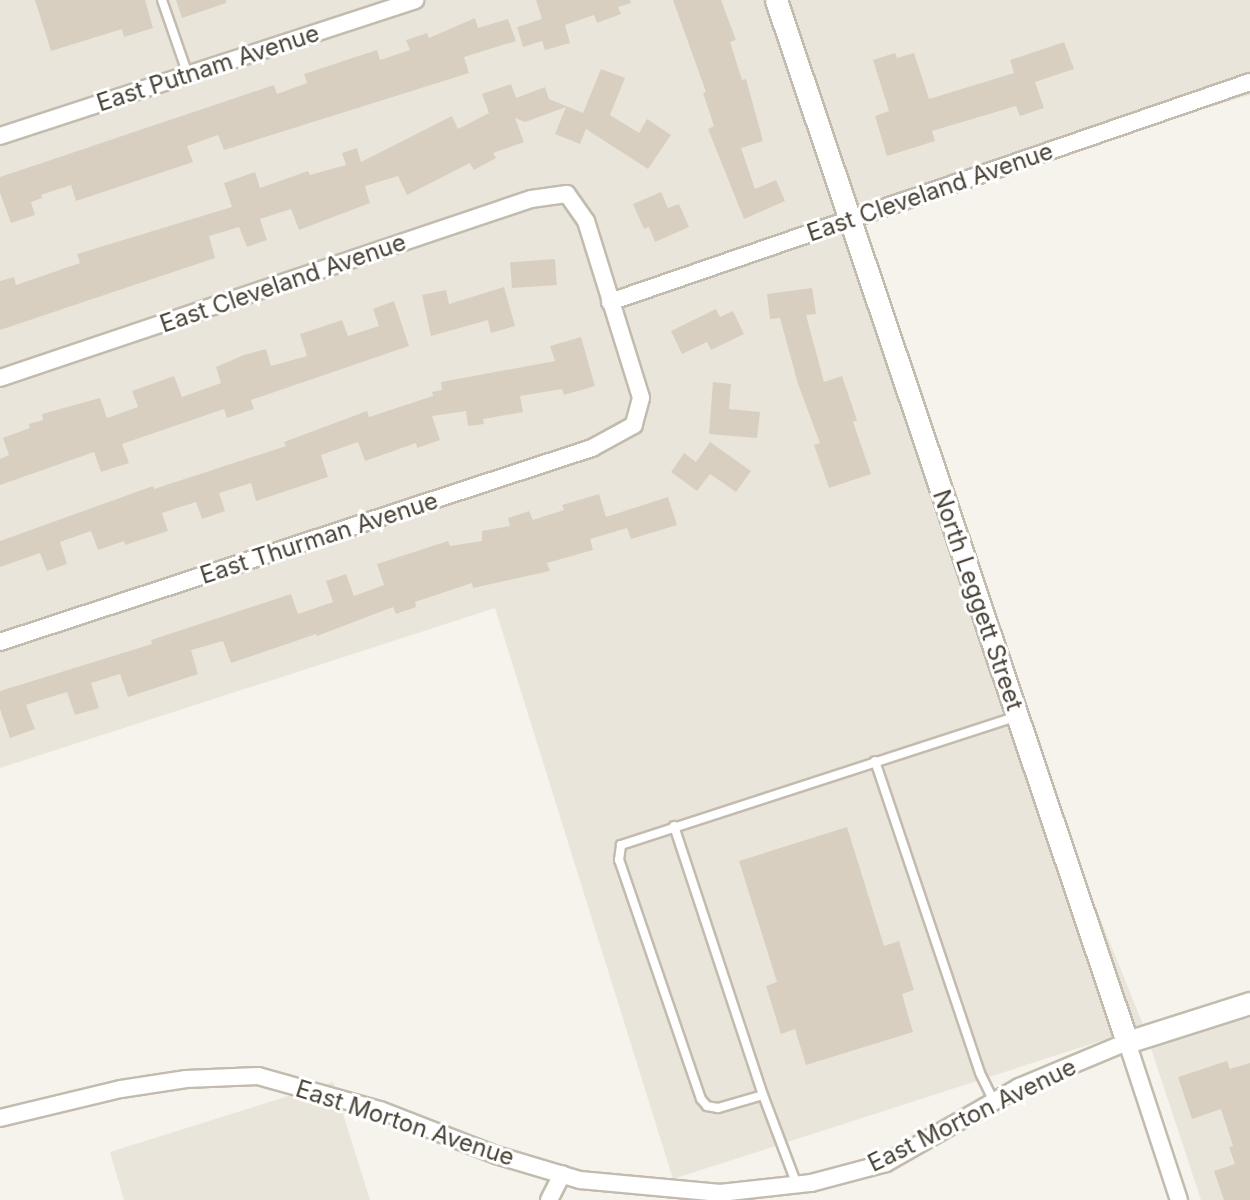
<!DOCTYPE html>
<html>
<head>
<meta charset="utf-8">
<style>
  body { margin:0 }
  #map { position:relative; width:1250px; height:1200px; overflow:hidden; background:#f6f3ec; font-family:Inter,sans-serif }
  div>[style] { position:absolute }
  .residential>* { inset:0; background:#eae5da }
  .building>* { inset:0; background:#d8cfc1; transform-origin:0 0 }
  .roads { filter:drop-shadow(2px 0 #c2bbae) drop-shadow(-2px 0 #c2bbae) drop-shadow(0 2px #c2bbae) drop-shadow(0 -2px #c2bbae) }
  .service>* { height:8px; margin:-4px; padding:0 4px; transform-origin:4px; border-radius:4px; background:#fff }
  .minor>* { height:16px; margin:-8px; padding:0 8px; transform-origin:8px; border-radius:8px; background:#fff }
  .tertiary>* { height:21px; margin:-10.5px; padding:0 10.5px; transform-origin:10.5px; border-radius:10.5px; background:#fff }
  span { translate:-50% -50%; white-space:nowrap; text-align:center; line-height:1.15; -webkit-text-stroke:6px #fff; paint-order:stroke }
  .street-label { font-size:24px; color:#4b4439 }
</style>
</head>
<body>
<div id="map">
  <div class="residential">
    <i style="clip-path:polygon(0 0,1250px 0,1250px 95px,857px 213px,1083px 876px,1144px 1027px,1250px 994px,1250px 1200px,1201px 1200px,1144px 1027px,673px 1179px,495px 608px,0 768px)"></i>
    <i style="clip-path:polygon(333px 1082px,370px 1200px,124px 1200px,110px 1152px)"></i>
  </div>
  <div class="building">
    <i style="clip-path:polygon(35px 0,145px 0,153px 28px,124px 37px,122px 29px,51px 51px)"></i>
    <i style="clip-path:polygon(176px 0,226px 0,226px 3px,182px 18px)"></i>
    <i style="clip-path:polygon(536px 0,630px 0,631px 3px,618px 7px,621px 14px,597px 23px,594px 15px,565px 25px,570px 43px,545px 50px,542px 41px,523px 47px,517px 27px,542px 19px)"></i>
    <i style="clip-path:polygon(673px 0,721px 0,736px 40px,730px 42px,742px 80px,746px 79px,763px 141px,741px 148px,755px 189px,776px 180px,785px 201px,744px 219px,708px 129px,714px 126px,703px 93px,706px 92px)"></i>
    <i style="clip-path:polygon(475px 18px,478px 28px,508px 19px,516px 41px,464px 57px,469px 73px,224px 150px,218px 135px,187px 146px,193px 162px,76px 201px,71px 185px,41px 195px,42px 198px,31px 202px,35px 215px,11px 223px,0 193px,0 177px,274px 85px,277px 94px,307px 83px,304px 74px,377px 50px,380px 60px,410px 50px,406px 40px,427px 33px,429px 38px)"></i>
    <i style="clip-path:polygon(1064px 42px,1074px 69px,1035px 82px,1044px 108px,1020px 116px,1016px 106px,932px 131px,935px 141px,887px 156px,875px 116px,889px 111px,873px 60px,895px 53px,897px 58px,914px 53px,929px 99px,1014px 73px,1010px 60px)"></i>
    <i style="clip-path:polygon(601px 69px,625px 78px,610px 115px,639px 133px,647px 119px,671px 135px,648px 169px,586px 129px,580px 144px,555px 134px,566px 107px,525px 122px,515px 118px,524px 142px,493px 153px,496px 158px,474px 170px,470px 163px,407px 195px,398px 176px,365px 186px,370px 203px,299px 230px,291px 209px,260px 219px,267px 240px,247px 247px,239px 227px,209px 236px,215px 258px,0 330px,0 281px,14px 277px,16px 285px,80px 263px,77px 254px,232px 207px,224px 183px,255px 172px,260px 188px,308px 171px,310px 175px,346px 165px,342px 153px,357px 148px,361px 162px,452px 116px,458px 129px,489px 113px,482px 94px,511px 84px,516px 98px,545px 87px,549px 99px,583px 113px)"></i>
    <i style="clip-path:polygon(661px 192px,668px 208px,679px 204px,689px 227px,655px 242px,649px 227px,644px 229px,633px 204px)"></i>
    <i style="left:555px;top:259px;width:26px;height:45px;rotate:86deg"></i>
    <i style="clip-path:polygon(504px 287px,515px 326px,491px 333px,488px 320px,431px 336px,422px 295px,446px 290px,449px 304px)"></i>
    <i style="clip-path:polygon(812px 288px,816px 314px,806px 315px,824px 382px,842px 376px,857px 420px,853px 422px,871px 474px,829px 488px,814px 445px,820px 443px,798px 384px,780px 318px,770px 319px,767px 294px)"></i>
    <i style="clip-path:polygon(394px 301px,409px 346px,251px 400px,254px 409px,227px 418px,224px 409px,122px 444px,129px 463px,101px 472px,94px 452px,0 485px,0 459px,9px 455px,3px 438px,30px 428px,29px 424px,43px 420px,42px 414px,100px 398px,107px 418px,138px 407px,132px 391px,174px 376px,182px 397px,221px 383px,216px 367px,244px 355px,266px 349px,271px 366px,307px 356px,300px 334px,342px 320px,348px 336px,379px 326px,373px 309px)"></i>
    <i style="clip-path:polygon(716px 309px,720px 317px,733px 311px,744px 334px,711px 350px,707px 342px,682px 354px,671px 331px)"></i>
    <i style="clip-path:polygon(581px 337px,595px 386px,564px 395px,562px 389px,520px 396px,523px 412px,483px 419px,484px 424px,468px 426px,466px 411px,432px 416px,440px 440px,417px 448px,416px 443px,365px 461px,358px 442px,321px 455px,328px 477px,256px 501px,251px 483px,219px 493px,225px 511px,202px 519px,196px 502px,162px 513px,168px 531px,125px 545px,124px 541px,98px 550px,91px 531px,60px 542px,67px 564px,47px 571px,40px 553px,0 567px,0 541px,153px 486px,154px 489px,286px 446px,284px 442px,367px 411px,369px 417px,433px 396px,432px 392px,442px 390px,441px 382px,555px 361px,550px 346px)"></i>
    <i style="clip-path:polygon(713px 382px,731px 384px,729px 409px,760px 412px,757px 438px,709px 434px)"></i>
    <i style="clip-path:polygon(710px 442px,751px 471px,736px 492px,710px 474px,697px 491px,671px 472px,684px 453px,696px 462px)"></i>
    <i style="clip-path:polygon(599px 494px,606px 517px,668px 497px,677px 525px,631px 539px,627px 528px,590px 539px,593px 550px,547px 563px,550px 571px,473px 588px,472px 583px,415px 602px,416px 607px,396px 614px,393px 607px,317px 636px,316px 634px,231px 663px,223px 641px,191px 650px,198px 674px,128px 697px,120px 674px,91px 683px,99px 708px,75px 715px,67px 692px,44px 699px,26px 705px,35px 729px,10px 738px,0 709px,0 691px,152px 644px,151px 640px,291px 594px,298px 614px,333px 602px,326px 581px,346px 574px,354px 596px,384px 585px,377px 564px,448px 541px,450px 546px,482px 541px,482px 531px,510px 526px,508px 518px,529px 511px,533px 520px,564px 510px,562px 505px)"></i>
    <i style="clip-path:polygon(847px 827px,884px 946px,899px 941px,914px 990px,902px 994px,913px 1032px,806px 1065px,795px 1029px,781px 1034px,766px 986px,777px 982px,739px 861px)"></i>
    <i style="clip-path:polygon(1227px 1061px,1230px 1069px,1250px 1063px,1250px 1200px,1224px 1200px,1214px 1171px,1235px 1164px,1229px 1147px,1233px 1146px,1221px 1109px,1192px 1119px,1178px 1077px)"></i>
  </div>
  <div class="roads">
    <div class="service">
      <i style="left:162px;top:0;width:79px;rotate:70.9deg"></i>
      <i style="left:875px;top:761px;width:329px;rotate:71.4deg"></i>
      <i style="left:980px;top:1073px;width:32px;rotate:64deg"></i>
      <i style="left:674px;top:826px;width:283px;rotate:71.7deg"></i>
      <i style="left:797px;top:1185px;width:96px;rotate:-110.7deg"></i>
      <i style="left:763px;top:1095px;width:47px;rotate:163.9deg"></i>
      <i style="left:718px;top:1108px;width:11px;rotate:-170deg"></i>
      <i style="left:707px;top:1106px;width:9px;rotate:-131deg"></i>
      <i style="left:701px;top:1099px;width:253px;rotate:-108.9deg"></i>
      <i style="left:619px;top:860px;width:15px;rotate:-82deg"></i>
      <i style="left:621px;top:845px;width:413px;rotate:-18deg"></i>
    </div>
    <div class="minor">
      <i style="left:0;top:136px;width:437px;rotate:-18.1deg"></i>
      <i style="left:610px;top:302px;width:677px;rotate:-18.97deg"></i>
      <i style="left:0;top:378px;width:560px;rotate:-18.63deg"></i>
      <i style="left:531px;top:199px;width:36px;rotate:-8deg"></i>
      <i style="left:567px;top:194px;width:33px;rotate:55deg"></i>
      <i style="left:586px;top:221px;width:185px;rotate:72.7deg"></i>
      <i style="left:641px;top:398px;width:28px;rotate:105deg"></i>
      <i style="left:634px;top:425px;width:48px;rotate:151.3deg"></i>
      <i style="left:592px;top:448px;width:623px;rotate:161.86deg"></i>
      <i style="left:0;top:1118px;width:124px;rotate:-13.5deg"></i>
      <i style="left:121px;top:1089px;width:66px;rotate:-8.7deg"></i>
      <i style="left:186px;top:1079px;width:72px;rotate:-2.4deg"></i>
      <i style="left:258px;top:1076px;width:127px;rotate:15.6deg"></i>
      <i style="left:380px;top:1110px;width:124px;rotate:21.2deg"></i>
      <i style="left:496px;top:1155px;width:88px;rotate:16.6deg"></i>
      <i style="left:580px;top:1180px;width:141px;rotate:5.3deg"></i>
      <i style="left:720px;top:1193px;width:92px;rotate:-6.3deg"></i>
      <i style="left:811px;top:1183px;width:78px;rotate:-14.9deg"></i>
      <i style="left:886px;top:1163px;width:153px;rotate:-29.7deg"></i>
      <i style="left:1019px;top:1087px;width:117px;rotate:-22.6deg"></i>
      <i style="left:1127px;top:1042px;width:166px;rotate:71.8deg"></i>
      <i style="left:549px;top:1200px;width:29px;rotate:-63deg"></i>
    </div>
    <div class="tertiary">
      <i style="left:776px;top:0;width:1100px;rotate:71.38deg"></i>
      <i style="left:1127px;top:1042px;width:129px;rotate:-17.6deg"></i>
    </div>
  </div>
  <div class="street-label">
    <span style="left:208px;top:68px;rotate:-18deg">East Putnam Avenue</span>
    <span style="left:930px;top:192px;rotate:-19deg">East Cleveland Avenue</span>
    <span style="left:283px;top:283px;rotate:-19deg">East Cleveland Avenue</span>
    <span style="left:319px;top:538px;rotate:-18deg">East Thurman Avenue</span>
    <span style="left:978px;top:600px;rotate:71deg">North Leggett Street</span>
    <span style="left:972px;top:1115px;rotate:-26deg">East Morton Avenue</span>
    <span style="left:405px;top:1123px;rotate:18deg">East Morton Avenue</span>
  </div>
</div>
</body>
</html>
